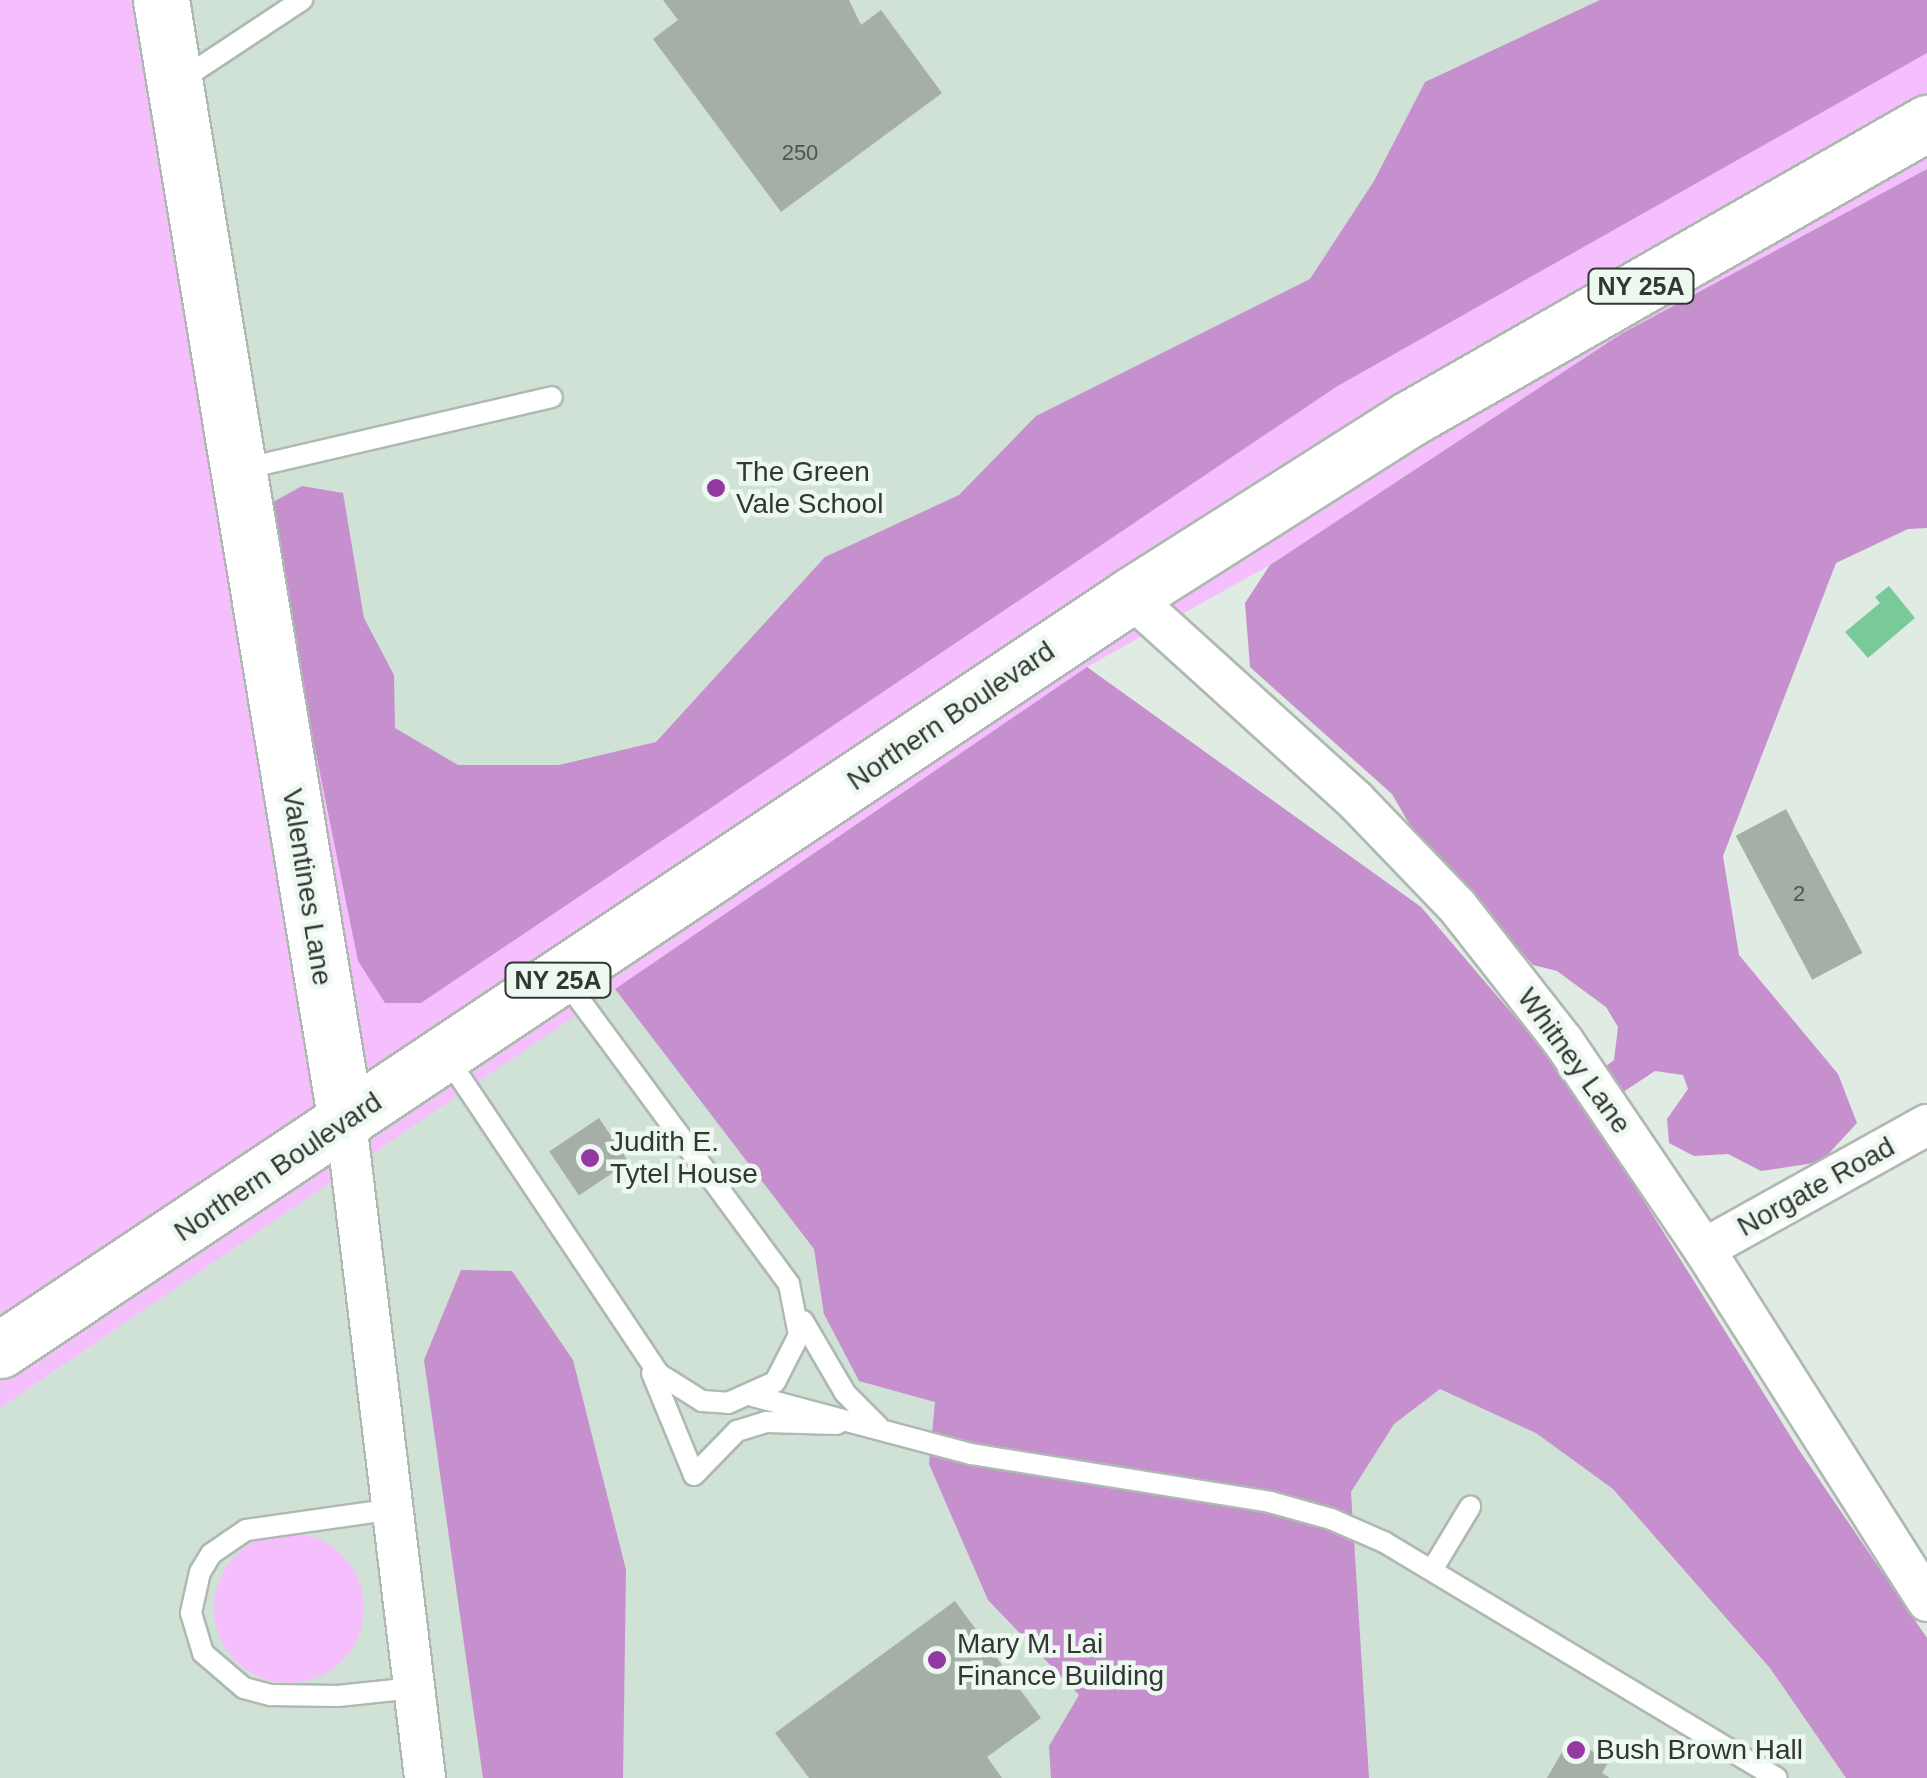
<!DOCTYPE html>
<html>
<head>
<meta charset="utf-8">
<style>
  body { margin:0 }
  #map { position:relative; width:1927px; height:1778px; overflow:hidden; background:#e0ebe3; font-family:Helvetica,sans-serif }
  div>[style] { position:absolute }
  .built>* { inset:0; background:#d0e1d5 }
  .green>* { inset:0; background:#f5bffd }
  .round { border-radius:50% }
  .forest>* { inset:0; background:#c68fce }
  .water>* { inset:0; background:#79ca98 }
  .building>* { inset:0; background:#a5afa8; transform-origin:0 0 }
  .roads { filter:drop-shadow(2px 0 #afb9b2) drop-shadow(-2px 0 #afb9b2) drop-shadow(0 2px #afb9b2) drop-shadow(0 -2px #afb9b2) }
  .lane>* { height:20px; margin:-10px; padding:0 10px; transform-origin:10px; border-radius:10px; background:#fff }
  .street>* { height:40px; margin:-20px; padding:0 20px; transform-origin:20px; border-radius:20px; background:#fff }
  .secondary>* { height:55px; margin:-27.5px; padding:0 27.5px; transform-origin:27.5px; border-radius:27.5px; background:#fff }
  .primary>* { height:55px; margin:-27.5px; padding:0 27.5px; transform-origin:27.5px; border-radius:27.5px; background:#fff }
  .dots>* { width:28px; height:28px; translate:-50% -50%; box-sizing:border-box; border:5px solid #edf8f1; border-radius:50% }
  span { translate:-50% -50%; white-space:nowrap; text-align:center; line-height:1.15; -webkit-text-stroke:9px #edf8f1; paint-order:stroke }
  .number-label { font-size:22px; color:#505551 }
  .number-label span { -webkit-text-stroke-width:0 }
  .shield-label span { padding:2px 8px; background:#edf8f1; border:2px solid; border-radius:8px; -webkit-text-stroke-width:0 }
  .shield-label { font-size:25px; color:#333734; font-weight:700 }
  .poi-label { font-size:28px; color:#333734 }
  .left { translate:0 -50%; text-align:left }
  .street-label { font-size:28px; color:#333734 }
</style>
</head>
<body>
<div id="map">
  <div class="built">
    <i style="clip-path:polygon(0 0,1927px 0,1927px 53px,1535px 272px,421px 1003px)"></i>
    <i style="clip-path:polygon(1087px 667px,1421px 907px,1568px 1079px,1799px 1450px,1927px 1638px,1927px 1778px,0 1778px,0 1408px)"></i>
  </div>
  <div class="green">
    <i style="clip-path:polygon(0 0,161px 0,238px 470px,421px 1003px,1336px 387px,1927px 53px,1927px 169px,1621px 334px,1270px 565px,1087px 667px,0 1408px)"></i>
    <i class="round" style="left:214px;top:1533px;width:150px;height:150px"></i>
  </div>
  <div class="forest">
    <i style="clip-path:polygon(1600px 0,1927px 0,1927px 53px,1336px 387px,421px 1003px,385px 1003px,358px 961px,266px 506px,302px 486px,343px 493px,364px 618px,394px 675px,395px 728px,458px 765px,559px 765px,656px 742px,825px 557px,959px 495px,1036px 416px,1310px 279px,1374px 181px,1425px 82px)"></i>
    <i style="clip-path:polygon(1927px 169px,1927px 528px,1908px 529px,1836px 563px,1723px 856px,1739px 955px,1838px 1074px,1857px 1123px,1821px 1162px,1761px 1171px,1728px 1154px,1694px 1156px,1669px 1143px,1667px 1119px,1688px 1089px,1683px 1075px,1655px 1071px,1617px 1096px,1601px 1070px,1614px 1060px,1618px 1027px,1606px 1007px,1557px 971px,1533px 965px,1419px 841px,1392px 794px,1250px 667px,1245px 603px,1270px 565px,1621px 334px)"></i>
    <i style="clip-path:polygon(1087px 667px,1421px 907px,1568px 1079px,1799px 1450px,1927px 1638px,1927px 1778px,1846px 1778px,1770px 1668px,1613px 1489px,1536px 1433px,1440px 1389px,1394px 1424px,1351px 1492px,1369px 1778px,1051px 1778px,1049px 1746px,1079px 1695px,988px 1600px,929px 1464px,935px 1402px,859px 1381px,824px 1314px,814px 1249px,615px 989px)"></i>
    <i style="clip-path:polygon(461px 1270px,512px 1271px,573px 1360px,626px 1570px,623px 1778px,483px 1778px,424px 1360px)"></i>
  </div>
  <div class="water">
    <i style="clip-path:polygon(1889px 586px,1915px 618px,1868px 658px,1845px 632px,1880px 603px,1875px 597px)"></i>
  </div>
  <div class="building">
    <i style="clip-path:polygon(663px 0,849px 0,861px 25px,881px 10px,942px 93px,781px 212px,653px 39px,678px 20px)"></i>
    <i style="left:1786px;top:809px;width:163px;height:57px;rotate:62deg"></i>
    <i style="left:599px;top:1118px;width:53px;height:60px;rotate:56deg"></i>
    <i style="clip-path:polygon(955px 1601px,1041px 1718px,987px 1757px,1002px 1778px,809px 1778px,775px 1733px)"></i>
    <i style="clip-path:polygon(1570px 1738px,1609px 1761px,1602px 1773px,1610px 1778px,1547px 1778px)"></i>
  </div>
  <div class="roads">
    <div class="lane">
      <i style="left:178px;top:82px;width:149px;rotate:-33.5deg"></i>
      <i style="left:243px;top:469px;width:317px;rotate:-13.1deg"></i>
      <i style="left:446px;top:1056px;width:383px;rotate:56.2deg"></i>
      <i style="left:659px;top:1374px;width:51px;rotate:32.1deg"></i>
      <i style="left:702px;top:1401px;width:26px;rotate:4deg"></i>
      <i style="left:728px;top:1403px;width:51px;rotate:-24.1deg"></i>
      <i style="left:775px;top:1382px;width:53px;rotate:-62.9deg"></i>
      <i style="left:799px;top:1335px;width:52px;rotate:-101.1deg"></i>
      <i style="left:789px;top:1284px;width:381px;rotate:-126.4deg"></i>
      <i style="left:803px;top:1321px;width:83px;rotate:59.7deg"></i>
      <i style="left:845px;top:1393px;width:47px;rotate:45deg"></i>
      <i style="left:652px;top:1373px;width:110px;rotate:67.6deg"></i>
      <i style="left:753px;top:1396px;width:226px;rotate:14.9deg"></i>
      <i style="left:971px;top:1454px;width:303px;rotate:9.1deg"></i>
      <i style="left:1270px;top:1502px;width:63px;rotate:15.6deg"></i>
      <i style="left:1331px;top:1519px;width:58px;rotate:23.5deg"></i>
      <i style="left:1384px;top:1542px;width:458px;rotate:31deg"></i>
      <i style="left:694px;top:1475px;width:62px;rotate:-45.7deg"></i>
      <i style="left:737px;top:1431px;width:31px;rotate:-17deg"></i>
      <i style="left:767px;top:1422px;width:70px;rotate:1.6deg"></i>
      <i style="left:394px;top:1509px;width:149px;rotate:171.9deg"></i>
      <i style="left:246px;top:1530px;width:42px;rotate:145.6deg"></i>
      <i style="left:211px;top:1554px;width:21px;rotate:121deg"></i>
      <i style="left:200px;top:1572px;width:42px;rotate:102.4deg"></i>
      <i style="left:191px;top:1613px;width:42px;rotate:73.3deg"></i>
      <i style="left:203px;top:1653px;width:54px;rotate:40.5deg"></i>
      <i style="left:244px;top:1688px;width:28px;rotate:15deg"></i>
      <i style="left:271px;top:1695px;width:67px;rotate:0.9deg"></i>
      <i style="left:338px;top:1696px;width:76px;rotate:-6deg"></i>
      <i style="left:1432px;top:1570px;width:74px;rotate:-58.9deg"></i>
    </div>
    <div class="street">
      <i style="left:1130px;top:596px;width:304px;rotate:42.2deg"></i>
      <i style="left:1355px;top:800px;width:147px;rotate:46.1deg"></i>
      <i style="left:1457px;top:906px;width:172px;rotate:51.9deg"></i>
      <i style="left:1563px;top:1041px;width:251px;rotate:55.9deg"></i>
      <i style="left:1704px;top:1249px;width:417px;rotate:57.6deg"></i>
      <i style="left:346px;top:1122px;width:661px;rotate:83.13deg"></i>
      <i style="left:1704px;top:1249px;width:255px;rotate:-29.1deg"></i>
    </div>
    <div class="secondary">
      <i style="left:161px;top:0;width:1137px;rotate:80.64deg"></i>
    </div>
    <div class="primary">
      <i style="left:0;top:1350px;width:1358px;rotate:-33.71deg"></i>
      <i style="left:1130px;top:596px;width:330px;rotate:-32.4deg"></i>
      <i style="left:1409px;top:419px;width:597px;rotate:-29.74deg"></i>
    </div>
  </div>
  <div class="dots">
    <i style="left:716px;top:488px;background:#9438a3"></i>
    <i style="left:590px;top:1158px;background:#9438a3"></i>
    <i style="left:937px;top:1660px;background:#9438a3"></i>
    <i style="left:1576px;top:1750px;background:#9438a3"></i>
  </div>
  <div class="number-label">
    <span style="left:800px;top:153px">250</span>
    <span style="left:1799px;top:894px">2</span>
  </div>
  <div class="shield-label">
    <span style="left:1641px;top:286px">NY 25A</span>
    <span style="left:558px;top:980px">NY 25A</span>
  </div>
  <div class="poi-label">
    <span class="left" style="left:736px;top:488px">The Green<br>Vale School</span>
    <span class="left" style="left:610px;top:1158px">Judith E.<br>Tytel House</span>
    <span class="left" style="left:957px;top:1660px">Mary M. Lai<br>Finance Building</span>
    <span class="left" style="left:1596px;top:1750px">Bush Brown Hall</span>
  </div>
  <div class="street-label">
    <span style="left:951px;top:716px;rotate:-34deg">Northern Boulevard</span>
    <span style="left:307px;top:887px;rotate:81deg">Valentines Lane</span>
    <span style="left:1574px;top:1061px;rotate:54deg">Whitney Lane</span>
    <span style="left:278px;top:1167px;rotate:-34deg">Northern Boulevard</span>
    <span style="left:1816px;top:1187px;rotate:-29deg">Norgate Road</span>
  </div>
</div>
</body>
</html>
